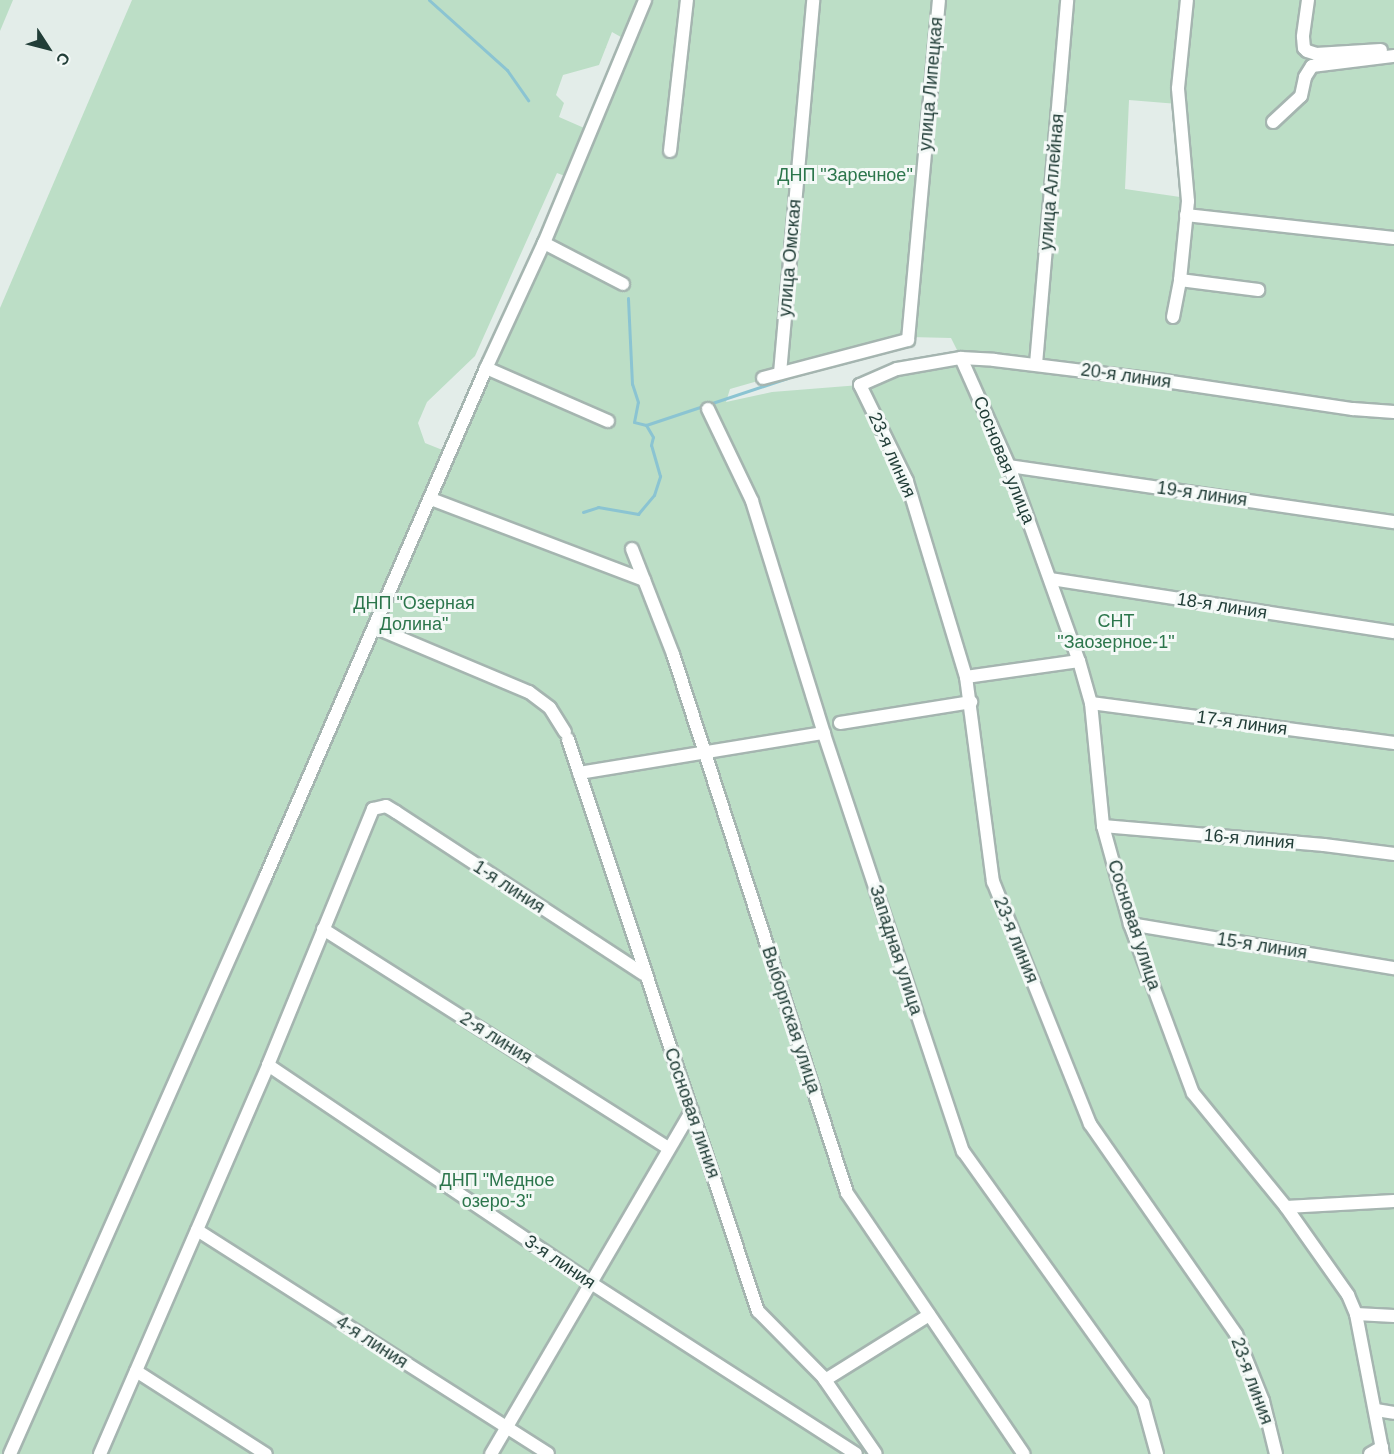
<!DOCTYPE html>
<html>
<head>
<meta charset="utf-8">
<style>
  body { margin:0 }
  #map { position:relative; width:1394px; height:1454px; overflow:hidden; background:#e3ede9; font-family:Arial,sans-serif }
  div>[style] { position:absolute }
  .green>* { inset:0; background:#bcdec6 }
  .stream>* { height:3px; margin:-1.5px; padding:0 1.5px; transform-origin:1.5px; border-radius:1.5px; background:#8bc4d2 }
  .roads { filter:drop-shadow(2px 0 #a5b5b0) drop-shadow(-2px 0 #a5b5b0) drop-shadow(0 2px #a5b5b0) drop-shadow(0 -2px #a5b5b0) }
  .minor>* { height:12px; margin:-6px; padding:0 6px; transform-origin:6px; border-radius:6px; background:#fff }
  span { translate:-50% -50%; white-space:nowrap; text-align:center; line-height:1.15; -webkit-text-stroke:6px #f4f9f7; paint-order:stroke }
  .street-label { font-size:18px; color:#223e38 }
  .park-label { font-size:18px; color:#2c764c }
  .north { position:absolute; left:18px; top:18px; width:60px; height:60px; -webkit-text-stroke:4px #f4f9f7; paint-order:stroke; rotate:126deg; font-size:16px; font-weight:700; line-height:24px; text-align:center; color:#223e38 }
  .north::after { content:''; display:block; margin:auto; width:21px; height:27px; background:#223e38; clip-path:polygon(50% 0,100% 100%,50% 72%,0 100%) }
</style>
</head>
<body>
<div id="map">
  <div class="green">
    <i style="clip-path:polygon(0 0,13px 0,0 31px)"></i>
    <i style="clip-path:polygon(evenodd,132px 0,1394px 0,1394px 1454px,0 1454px,0 308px,132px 0,612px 32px,628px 41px,591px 131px,559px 117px,564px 103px,556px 95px,563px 75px,599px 65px,612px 32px,132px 0,1129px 100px,1178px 104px,1187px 198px,1125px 189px,1129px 100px,132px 0,557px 173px,570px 178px,450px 453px,425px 443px,418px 423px,427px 402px,475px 356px,557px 173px,132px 0,910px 337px,951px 338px,961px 358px,860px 385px,772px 392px,726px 402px,730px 389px,910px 337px)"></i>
  </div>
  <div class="stream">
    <i style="left:429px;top:0;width:105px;rotate:41.9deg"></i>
    <i style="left:507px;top:70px;width:37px;rotate:55deg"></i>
    <i style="left:646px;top:425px;width:149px;rotate:-18.4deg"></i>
    <i style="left:583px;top:512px;width:16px;rotate:-18deg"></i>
    <i style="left:598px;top:507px;width:41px;rotate:9.9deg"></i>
    <i style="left:638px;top:514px;width:25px;rotate:-50deg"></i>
    <i style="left:654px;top:495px;width:20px;rotate:-72deg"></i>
    <i style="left:660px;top:476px;width:32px;rotate:-106deg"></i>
    <i style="left:651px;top:445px;width:8px;rotate:-76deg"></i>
    <i style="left:653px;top:437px;width:14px;rotate:-120deg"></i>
    <i style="left:646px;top:425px;width:12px;rotate:-166deg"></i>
    <i style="left:634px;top:422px;width:20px;rotate:-79deg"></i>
    <i style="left:638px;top:402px;width:19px;rotate:-108deg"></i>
    <i style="left:632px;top:384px;width:86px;rotate:-92.7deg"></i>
  </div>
  <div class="roads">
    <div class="minor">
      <i style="left:1308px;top:0;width:37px;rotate:98deg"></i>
      <i style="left:1303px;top:37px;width:11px;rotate:85deg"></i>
      <i style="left:1304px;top:48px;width:4px;rotate:45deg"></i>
      <i style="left:1307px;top:51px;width:9px;rotate:18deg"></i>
      <i style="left:1316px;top:54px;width:65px;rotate:-3.5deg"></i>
      <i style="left:1273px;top:122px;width:38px;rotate:-43deg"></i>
      <i style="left:1301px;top:96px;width:19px;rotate:-78deg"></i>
      <i style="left:1305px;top:77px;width:13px;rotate:-58deg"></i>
      <i style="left:1312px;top:66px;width:83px;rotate:-7deg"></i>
      <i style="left:670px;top:151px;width:152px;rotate:-83.6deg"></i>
      <i style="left:1186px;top:215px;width:209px;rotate:6.3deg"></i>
      <i style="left:544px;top:243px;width:89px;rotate:27.4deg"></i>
      <i style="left:1180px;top:280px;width:79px;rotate:7.3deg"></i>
      <i style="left:1173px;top:317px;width:38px;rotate:-79deg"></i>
      <i style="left:1180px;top:280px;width:79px;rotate:-84.2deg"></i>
      <i style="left:1188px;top:201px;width:113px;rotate:-95.1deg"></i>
      <i style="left:1178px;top:88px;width:88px;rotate:-84.2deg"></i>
      <i style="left:961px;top:358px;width:118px;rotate:66deg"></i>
      <i style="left:1009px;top:466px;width:207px;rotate:70.3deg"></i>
      <i style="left:1079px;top:661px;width:44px;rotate:74.1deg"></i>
      <i style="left:1091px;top:703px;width:124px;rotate:84.4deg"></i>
      <i style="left:1103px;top:826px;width:102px;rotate:74.6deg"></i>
      <i style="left:1130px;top:924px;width:180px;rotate:69.6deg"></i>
      <i style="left:1193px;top:1093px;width:147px;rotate:50.8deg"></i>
      <i style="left:1286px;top:1207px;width:108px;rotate:54.8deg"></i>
      <i style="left:1348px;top:1295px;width:21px;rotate:67deg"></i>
      <i style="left:1356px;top:1314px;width:143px;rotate:79.1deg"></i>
      <i style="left:1036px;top:364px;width:365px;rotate:-85.1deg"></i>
      <i style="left:486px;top:368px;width:133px;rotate:23.5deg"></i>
      <i style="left:780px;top:373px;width:374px;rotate:-84.9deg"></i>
      <i style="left:763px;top:378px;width:150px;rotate:-14.7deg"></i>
      <i style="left:908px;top:340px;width:341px;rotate:-84.8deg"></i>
      <i style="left:708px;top:409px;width:102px;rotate:64.4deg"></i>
      <i style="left:752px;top:501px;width:244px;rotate:72.8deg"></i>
      <i style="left:824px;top:734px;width:440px;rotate:71.6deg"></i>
      <i style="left:963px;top:1151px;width:310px;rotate:54.5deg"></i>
      <i style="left:1143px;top:1403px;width:53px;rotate:74.6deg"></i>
      <i style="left:1009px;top:466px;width:389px;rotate:8.3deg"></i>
      <i style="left:431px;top:499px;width:228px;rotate:20.8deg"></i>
      <i style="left:632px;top:549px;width:113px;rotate:68.7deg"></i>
      <i style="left:673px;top:654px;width:566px;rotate:72.11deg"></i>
      <i style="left:847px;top:1193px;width:315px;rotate:55.9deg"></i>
      <i style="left:1051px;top:579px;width:347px;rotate:8.8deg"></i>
      <i style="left:374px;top:627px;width:168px;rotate:22.8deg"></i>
      <i style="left:529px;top:692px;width:26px;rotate:37deg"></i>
      <i style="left:550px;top:708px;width:28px;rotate:58deg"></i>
      <i style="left:966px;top:677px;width:114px;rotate:-8.1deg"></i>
      <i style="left:1091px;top:703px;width:306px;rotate:7.5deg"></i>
      <i style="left:840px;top:723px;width:133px;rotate:-9.1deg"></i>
      <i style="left:568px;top:739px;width:603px;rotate:71.63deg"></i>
      <i style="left:758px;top:1311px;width:93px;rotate:45.4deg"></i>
      <i style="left:823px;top:1377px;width:93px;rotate:55.5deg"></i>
      <i style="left:579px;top:773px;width:248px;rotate:-9.3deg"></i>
      <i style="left:1103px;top:826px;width:222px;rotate:4.9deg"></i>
      <i style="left:1324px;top:845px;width:71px;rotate:7.3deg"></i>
      <i style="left:1130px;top:924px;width:268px;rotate:9.5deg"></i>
      <i style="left:323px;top:929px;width:409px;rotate:32.4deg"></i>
      <i style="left:268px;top:1065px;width:390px;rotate:34deg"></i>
      <i style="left:591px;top:1283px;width:315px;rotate:32.8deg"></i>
      <i style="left:1286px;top:1207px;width:108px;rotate:-3.2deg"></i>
      <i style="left:197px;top:1230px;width:416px;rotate:32.5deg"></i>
      <i style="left:1356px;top:1314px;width:38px;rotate:3deg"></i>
      <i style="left:136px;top:1371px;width:154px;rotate:32.6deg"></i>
      <i style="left:825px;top:1380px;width:123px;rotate:-32deg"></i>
      <i style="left:1376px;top:1410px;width:18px;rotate:9deg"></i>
      <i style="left:10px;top:1454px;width:630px;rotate:-66.12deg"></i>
      <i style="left:265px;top:878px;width:560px;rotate:-66.55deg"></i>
      <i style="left:488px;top:364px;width:133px;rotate:-65.2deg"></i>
      <i style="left:544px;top:243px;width:263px;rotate:-67.4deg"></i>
      <i style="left:100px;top:1454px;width:424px;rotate:-66.6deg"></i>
      <i style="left:268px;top:1065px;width:277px;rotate:-67.7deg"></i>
      <i style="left:373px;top:809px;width:13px;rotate:-13deg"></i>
      <i style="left:386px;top:806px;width:12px;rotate:31deg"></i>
      <i style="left:396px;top:812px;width:296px;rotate:33.2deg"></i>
      <i style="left:491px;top:1454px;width:398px;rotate:-59.7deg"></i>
      <i style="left:1276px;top:1454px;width:55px;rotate:-103.8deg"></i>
      <i style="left:1263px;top:1401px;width:72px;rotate:-111.9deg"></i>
      <i style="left:1236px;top:1334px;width:256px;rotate:-124.8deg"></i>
      <i style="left:1090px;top:1124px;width:261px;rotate:-111.8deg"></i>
      <i style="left:993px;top:882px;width:207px;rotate:-97.5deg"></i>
      <i style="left:966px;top:677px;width:205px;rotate:-106.8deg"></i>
      <i style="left:907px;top:481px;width:107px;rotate:-116.1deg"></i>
      <i style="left:860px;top:385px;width:40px;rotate:-23.4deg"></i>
      <i style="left:897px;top:369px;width:65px;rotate:-9.8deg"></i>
      <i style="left:961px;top:358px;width:33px;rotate:3deg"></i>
      <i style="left:994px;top:360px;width:165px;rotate:7deg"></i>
      <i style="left:1158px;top:380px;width:197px;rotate:8.5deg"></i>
      <i style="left:1353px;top:409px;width:41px;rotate:4.2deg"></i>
      <i style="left:1370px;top:1454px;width:14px;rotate:-30deg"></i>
    </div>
  </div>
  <div class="street-label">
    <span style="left:931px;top:84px;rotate:-85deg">улица Липецкая</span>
    <span style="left:1052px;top:182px;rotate:-85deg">улица Аллейная</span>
    <span style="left:790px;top:258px;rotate:-85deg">улица Омская</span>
    <span style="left:1126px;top:376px;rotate:8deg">20-я линия</span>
    <span style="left:892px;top:455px;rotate:66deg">23-я линия</span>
    <span style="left:1004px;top:460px;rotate:68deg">Сосновая улица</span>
    <span style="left:1202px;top:494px;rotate:8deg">19-я линия</span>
    <span style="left:1222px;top:606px;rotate:9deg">18-я линия</span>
    <span style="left:1242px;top:723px;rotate:8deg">17-я линия</span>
    <span style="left:1249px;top:839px;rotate:5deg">16-я линия</span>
    <span style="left:509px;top:887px;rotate:33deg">1-я линия</span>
    <span style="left:1134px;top:925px;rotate:72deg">Сосновая улица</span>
    <span style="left:1016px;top:940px;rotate:68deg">23-я линия</span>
    <span style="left:1262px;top:946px;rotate:9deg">15-я линия</span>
    <span style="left:896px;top:950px;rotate:72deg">Западная улица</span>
    <span style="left:791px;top:1020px;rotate:72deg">Выборгская улица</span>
    <span style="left:496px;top:1038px;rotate:32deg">2-я линия</span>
    <span style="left:692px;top:1113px;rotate:71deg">Сосновая линия</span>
    <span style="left:560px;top:1262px;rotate:34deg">3-я линия</span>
    <span style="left:372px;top:1342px;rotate:33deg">4-я линия</span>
    <span style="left:1252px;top:1381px;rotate:70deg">23-я линия</span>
  </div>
  <div class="park-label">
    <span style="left:845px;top:175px">ДНП "Заречное"</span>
    <span style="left:414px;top:614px">ДНП "Озерная<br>Долина"</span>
    <span style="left:1116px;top:632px">СНТ<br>"Заозерное-1"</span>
    <span style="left:497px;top:1191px">ДНП "Медное<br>озеро-3"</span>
  </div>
  <div class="north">С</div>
</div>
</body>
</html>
